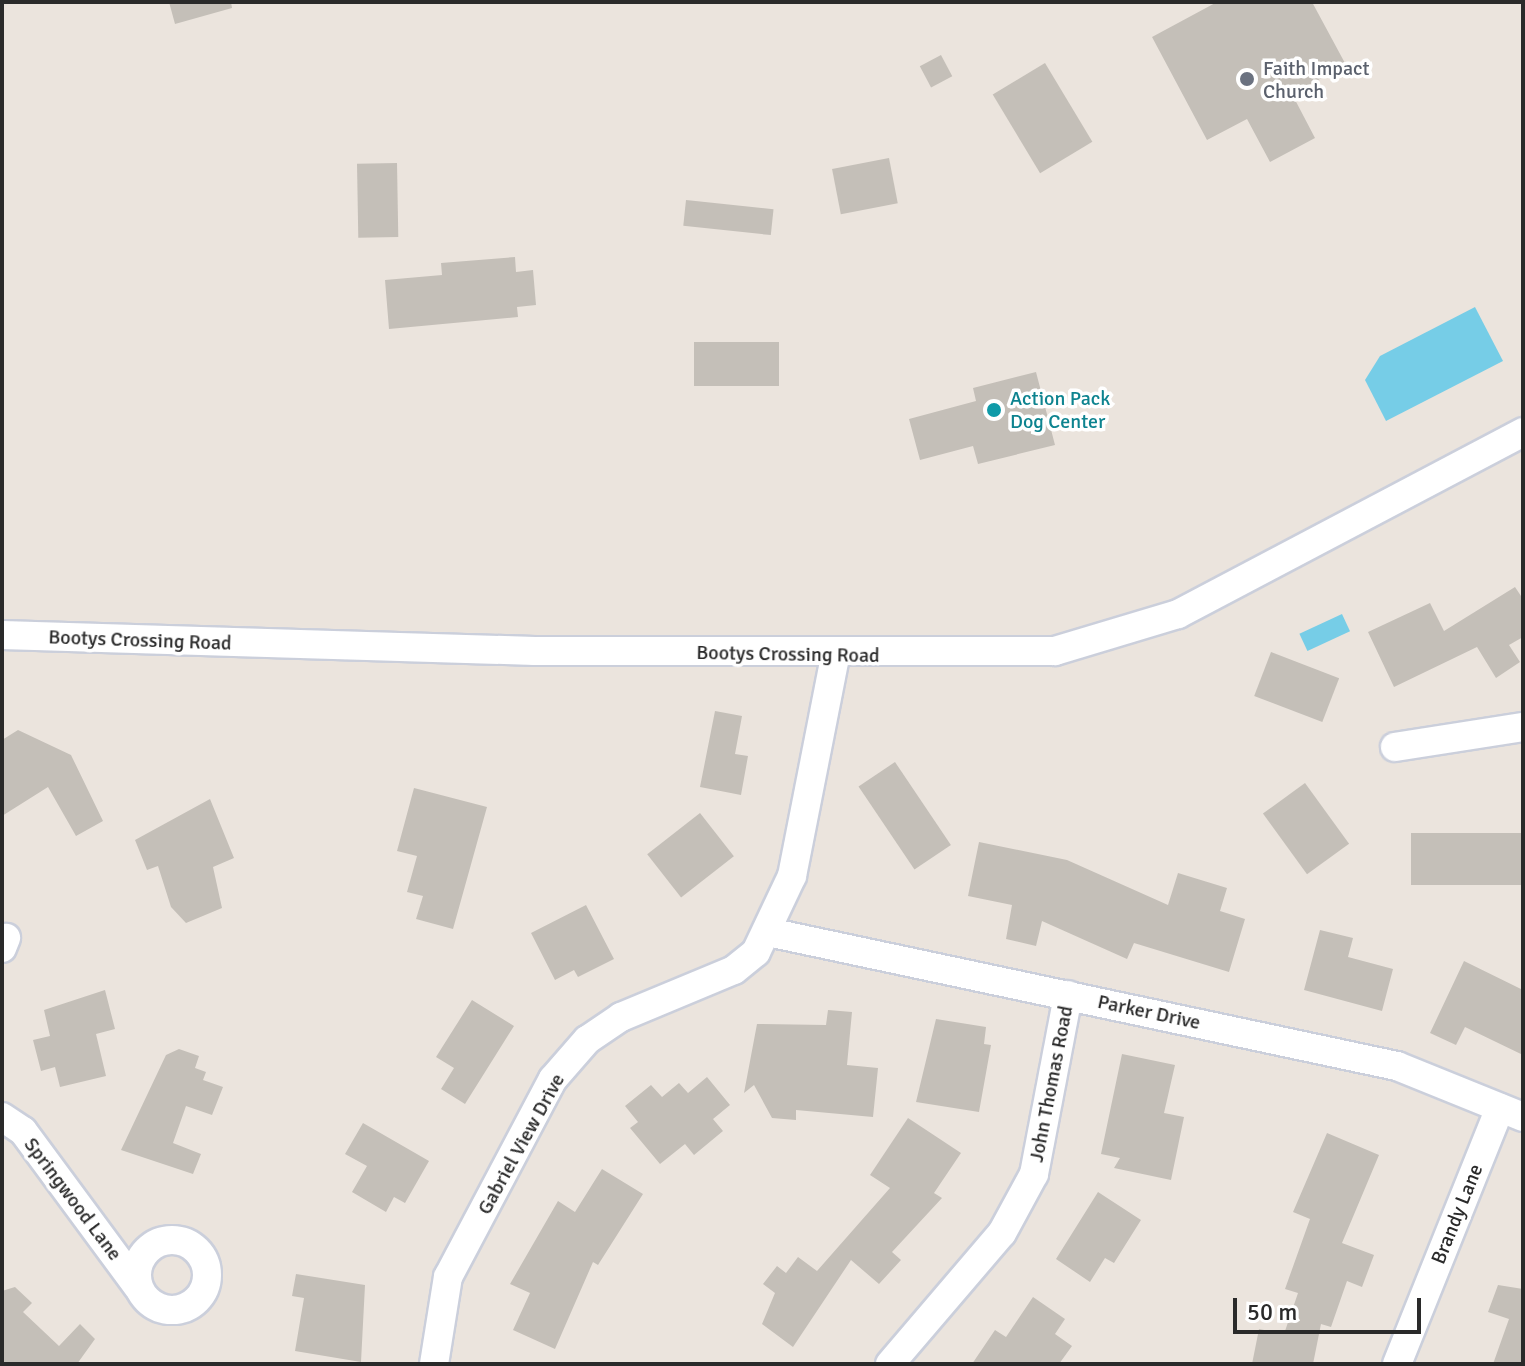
<!DOCTYPE html>
<html>
<head>
<meta charset="utf-8">
<style>
  body { margin:0 }
  #map { position:relative; width:1525px; height:1366px; overflow:hidden; background:#ebe4dd; font-family:Signika,sans-serif }
  div>[style] { position:absolute }
  .water>* { inset:0; background:#76cde7; transform-origin:0 0 }
  .building>* { inset:0; background:#c4bfb8; transform-origin:0 0 }
  .roads { filter:drop-shadow(2px 0 #cbcfdb) drop-shadow(-2px 0 #cbcfdb) drop-shadow(0 2px #cbcfdb) drop-shadow(0 -2px #cbcfdb) }
  .minor>* { height:28px; margin:-14px; padding:0 14px; transform-origin:14px; border-radius:14px; background:#fff }
  .minor>.ring { margin:-14px; padding:0; box-sizing:content-box; background:none; border:28px solid #fff; border-radius:50% }
  .dots>* { width:22px; height:22px; translate:-50% -50%; box-sizing:border-box; border:4px solid #fff; border-radius:50% }
  span { translate:-50% -50%; white-space:nowrap; text-align:center; line-height:1.15; -webkit-text-stroke:7px #fff; paint-order:stroke }
  .worship-label { font-size:20px; color:#5b616d }
  .left { translate:0 -50%; text-align:left }
  .culture-label { font-size:20px; color:#0d838f }
  .street-label { font-size:20px; color:#2a2a2a }
  .frame { position:absolute; inset:0; border:4px solid #2a2a2a; pointer-events:none }
  .scale { position:absolute; left:1233px; top:1298px; width:188px; height:36px; box-sizing:border-box; border:4px solid #2a2a2a; border-top:0; padding-left:10px; font-size:24px; line-height:28px; white-space:nowrap; color:#2a2a2a; -webkit-text-stroke:6px #fff; paint-order:stroke }
</style>
</head>
<body>
<div id="map">
  <div class="water">
    <i style="clip-path:polygon(1475px 307px,1503px 361px,1386px 421px,1365px 380px,1380px 356px)"></i>
    <i style="left:1342px;top:614px;width:19px;height:47px;rotate:65deg"></i>
  </div>
  <div class="building">
    <i style="clip-path:polygon(169px 2px,231px 2px,232px 8px,175px 24px)"></i>
    <i style="clip-path:polygon(1217px 2px,1312px 2px,1346px 65px,1292px 94px,1315px 138px,1270px 162px,1247px 119px,1207px 140px,1152px 37px)"></i>
    <i style="left:941px;top:55px;width:24px;height:24px;rotate:62deg"></i>
    <i style="left:1045px;top:63px;width:92px;height:61px;rotate:59deg"></i>
    <i style="left:889px;top:158px;width:46px;height:58px;rotate:79deg"></i>
    <i style="left:397px;top:163px;width:74px;height:40px;rotate:89deg"></i>
    <i style="left:686px;top:200px;width:88px;height:26px;rotate:6deg"></i>
    <i style="clip-path:polygon(515px 257px,516px 272px,533px 270px,536px 305px,517px 307px,518px 317px,389px 329px,385px 280px,442px 275px,441px 263px)"></i>
    <i style="left:779px;top:342px;width:44px;height:85px;rotate:90deg"></i>
    <i style="clip-path:polygon(1036px 372px,1055px 445px,978px 464px,973px 446px,920px 460px,909px 419px,976px 401px,973px 388px)"></i>
    <i style="clip-path:polygon(1515px 587px,1523px 599px,1523px 637px,1509px 645px,1520px 662px,1496px 678px,1477px 647px,1394px 687px,1368px 632px,1430px 603px,1444px 631px)"></i>
    <i style="left:1271px;top:652px;width:73px;height:47px;rotate:21deg"></i>
    <i style="clip-path:polygon(715px 711px,742px 716px,735px 754px,748px 756px,741px 795px,700px 787px)"></i>
    <i style="clip-path:polygon(18px 730px,71px 755px,103px 821px,76px 836px,48px 787px,2px 816px,2px 740px)"></i>
    <i style="left:895px;top:762px;width:100px;height:44px;rotate:56deg"></i>
    <i style="left:1305px;top:783px;width:75px;height:52px;rotate:54deg"></i>
    <i style="clip-path:polygon(414px 788px,487px 807px,453px 929px,416px 919px,423px 896px,407px 892px,417px 856px,397px 851px)"></i>
    <i style="clip-path:polygon(210px 799px,234px 858px,213px 867px,222px 908px,186px 923px,171px 907px,158px 866px,147px 870px,135px 840px)"></i>
    <i style="left:700px;top:813px;width:55px;height:67px;rotate:52deg"></i>
    <i style="left:1523px;top:833px;width:52px;height:112px;rotate:90deg"></i>
    <i style="clip-path:polygon(979px 842px,1067px 860px,1168px 905px,1178px 873px,1227px 888px,1220px 911px,1245px 919px,1229px 972px,1134px 943px,1127px 959px,1042px 921px,1036px 946px,1006px 939px,1012px 905px,968px 896px)"></i>
    <i style="clip-path:polygon(586px 905px,614px 959px,578px 977px,574px 970px,555px 980px,531px 933px)"></i>
    <i style="clip-path:polygon(1320px 930px,1353px 938px,1348px 957px,1393px 969px,1382px 1011px,1304px 990px)"></i>
    <i style="clip-path:polygon(1464px 961px,1523px 990px,1523px 1055px,1465px 1027px,1456px 1045px,1430px 1033px)"></i>
    <i style="clip-path:polygon(105px 990px,115px 1029px,96px 1034px,106px 1076px,60px 1087px,55px 1067px,41px 1071px,33px 1040px,50px 1036px,44px 1010px)"></i>
    <i style="clip-path:polygon(472px 1000px,514px 1026px,465px 1104px,441px 1089px,454px 1068px,436px 1057px)"></i>
    <i style="clip-path:polygon(828px 1010px,852px 1012px,847px 1065px,878px 1068px,873px 1117px,796px 1110px,796px 1120px,772px 1118px,754px 1085px,744px 1093px,757px 1024px,826px 1025px)"></i>
    <i style="clip-path:polygon(936px 1019px,986px 1027px,984px 1044px,991px 1045px,979px 1112px,916px 1102px)"></i>
    <i style="clip-path:polygon(179px 1049px,199px 1056px,195px 1068px,206px 1072px,203px 1080px,223px 1087px,212px 1115px,186px 1106px,173px 1143px,201px 1154px,193px 1174px,121px 1150px,166px 1055px)"></i>
    <i style="clip-path:polygon(1122px 1054px,1175px 1065px,1164px 1113px,1184px 1117px,1171px 1180px,1114px 1168px,1120px 1158px,1101px 1154px)"></i>
    <i style="clip-path:polygon(707px 1077px,730px 1105px,713px 1119px,723px 1131px,694px 1155px,685px 1144px,660px 1164px,630px 1128px,638px 1122px,625px 1106px,651px 1085px,662px 1097px,679px 1083px,688px 1093px)"></i>
    <i style="clip-path:polygon(908px 1118px,961px 1153px,934px 1193px,942px 1198px,892px 1252px,901px 1260px,879px 1284px,851px 1260px,793px 1347px,762px 1324px,775px 1293px,763px 1284px,777px 1266px,786px 1273px,798px 1257px,817px 1271px,890px 1188px,870px 1175px)"></i>
    <i style="clip-path:polygon(363px 1123px,429px 1161px,405px 1203px,394px 1197px,386px 1212px,352px 1192px,367px 1166px,345px 1154px)"></i>
    <i style="clip-path:polygon(1327px 1133px,1379px 1155px,1342px 1243px,1374px 1255px,1362px 1287px,1347px 1281px,1331px 1327px,1321px 1324px,1313px 1364px,1252px 1364px,1259px 1329px,1284px 1334px,1298px 1293px,1285px 1289px,1310px 1219px,1293px 1212px)"></i>
    <i style="clip-path:polygon(602px 1169px,643px 1194px,598px 1265px,593px 1262px,555px 1349px,513px 1330px,530px 1293px,510px 1284px,558px 1201px,575px 1212px)"></i>
    <i style="clip-path:polygon(1098px 1192px,1141px 1220px,1114px 1263px,1105px 1258px,1090px 1282px,1056px 1259px)"></i>
    <i style="clip-path:polygon(296px 1274px,365px 1285px,361px 1362px,295px 1351px,304px 1298px,292px 1296px)"></i>
    <i style="clip-path:polygon(1498px 1285px,1523px 1289px,1523px 1364px,1493px 1364px,1509px 1319px,1488px 1312px)"></i>
    <i style="clip-path:polygon(15px 1287px,32px 1303px,23px 1312px,59px 1346px,80px 1324px,95px 1339px,77px 1364px,2px 1364px,2px 1291px)"></i>
    <i style="clip-path:polygon(1033px 1297px,1065px 1319px,1055px 1334px,1072px 1346px,1059px 1364px,972px 1364px,995px 1330px,1006px 1337px)"></i>
  </div>
  <div class="roads">
    <div class="minor">
      <i style="left:2px;top:635px;width:533px;rotate:1.72deg"></i>
      <i style="left:535px;top:651px;width:520px"></i>
      <i style="left:1055px;top:651px;width:128px;rotate:-16.7deg"></i>
      <i style="left:1178px;top:614px;width:390px;rotate:-27.8deg"></i>
      <i style="left:1395px;top:747px;width:130px;rotate:-8.9deg"></i>
      <i style="left:768px;top:932px;width:643px;rotate:12.03deg"></i>
      <i style="left:1397px;top:1066px;width:136px;rotate:22deg"></i>
      <i style="left:2px;top:948px;width:11px;rotate:-68deg"></i>
      <i style="left:2px;top:1117px;width:25px;rotate:34deg"></i>
      <i style="left:23px;top:1131px;width:194px;rotate:53.6deg"></i>
      <i class="ring" style="left:137px;top:1240px;width:42px;height:42px"></i>
      <i style="left:434px;top:1364px;width:88px;rotate:-80.9deg"></i>
      <i style="left:448px;top:1277px;width:224px;rotate:-62.1deg"></i>
      <i style="left:553px;top:1079px;width:52px;rotate:-48.9deg"></i>
      <i style="left:587px;top:1040px;width:41px;rotate:-34.1deg"></i>
      <i style="left:621px;top:1017px;width:122px;rotate:-22.6deg"></i>
      <i style="left:734px;top:970px;width:28px;rotate:-39deg"></i>
      <i style="left:756px;top:952px;width:84px;rotate:-64.7deg"></i>
      <i style="left:792px;top:876px;width:224px;rotate:-78.9deg"></i>
      <i style="left:890px;top:1364px;width:172px;rotate:-49.5deg"></i>
      <i style="left:1002px;top:1233px;width:67px;rotate:-61.5deg"></i>
      <i style="left:1034px;top:1174px;width:182px;rotate:-79.2deg"></i>
      <i style="left:1397px;top:1364px;width:276px;rotate:-68.1deg"></i>
    </div>
  </div>
  <div class="dots">
    <i style="left:1247px;top:79px;background:#6b7280"></i>
    <i style="left:994px;top:410px;background:#0f9aa8"></i>
  </div>
  <div class="worship-label">
    <span class="left" style="left:1263px;top:80px">Faith Impact<br>Church</span>
  </div>
  <div class="culture-label">
    <span class="left" style="left:1010px;top:410px">Action Pack<br>Dog Center</span>
  </div>
  <div class="street-label">
    <span style="left:140px;top:640px;rotate:2deg">Bootys Crossing Road</span>
    <span style="left:788px;top:654px;rotate:1deg">Bootys Crossing Road</span>
    <span style="left:1149px;top:1012px;rotate:12deg">Parker Drive</span>
    <span style="left:1051px;top:1084px;rotate:-79deg">John Thomas Road</span>
    <span style="left:521px;top:1144px;rotate:-61deg">Gabriel View Drive</span>
    <span style="left:73px;top:1199px;rotate:53deg">Springwood Lane</span>
    <span style="left:1457px;top:1214px;rotate:-68deg">Brandy Lane</span>
  </div>
  <div class="frame"></div>
  <div class="scale">50 m</div>
</div>
</body>
</html>
